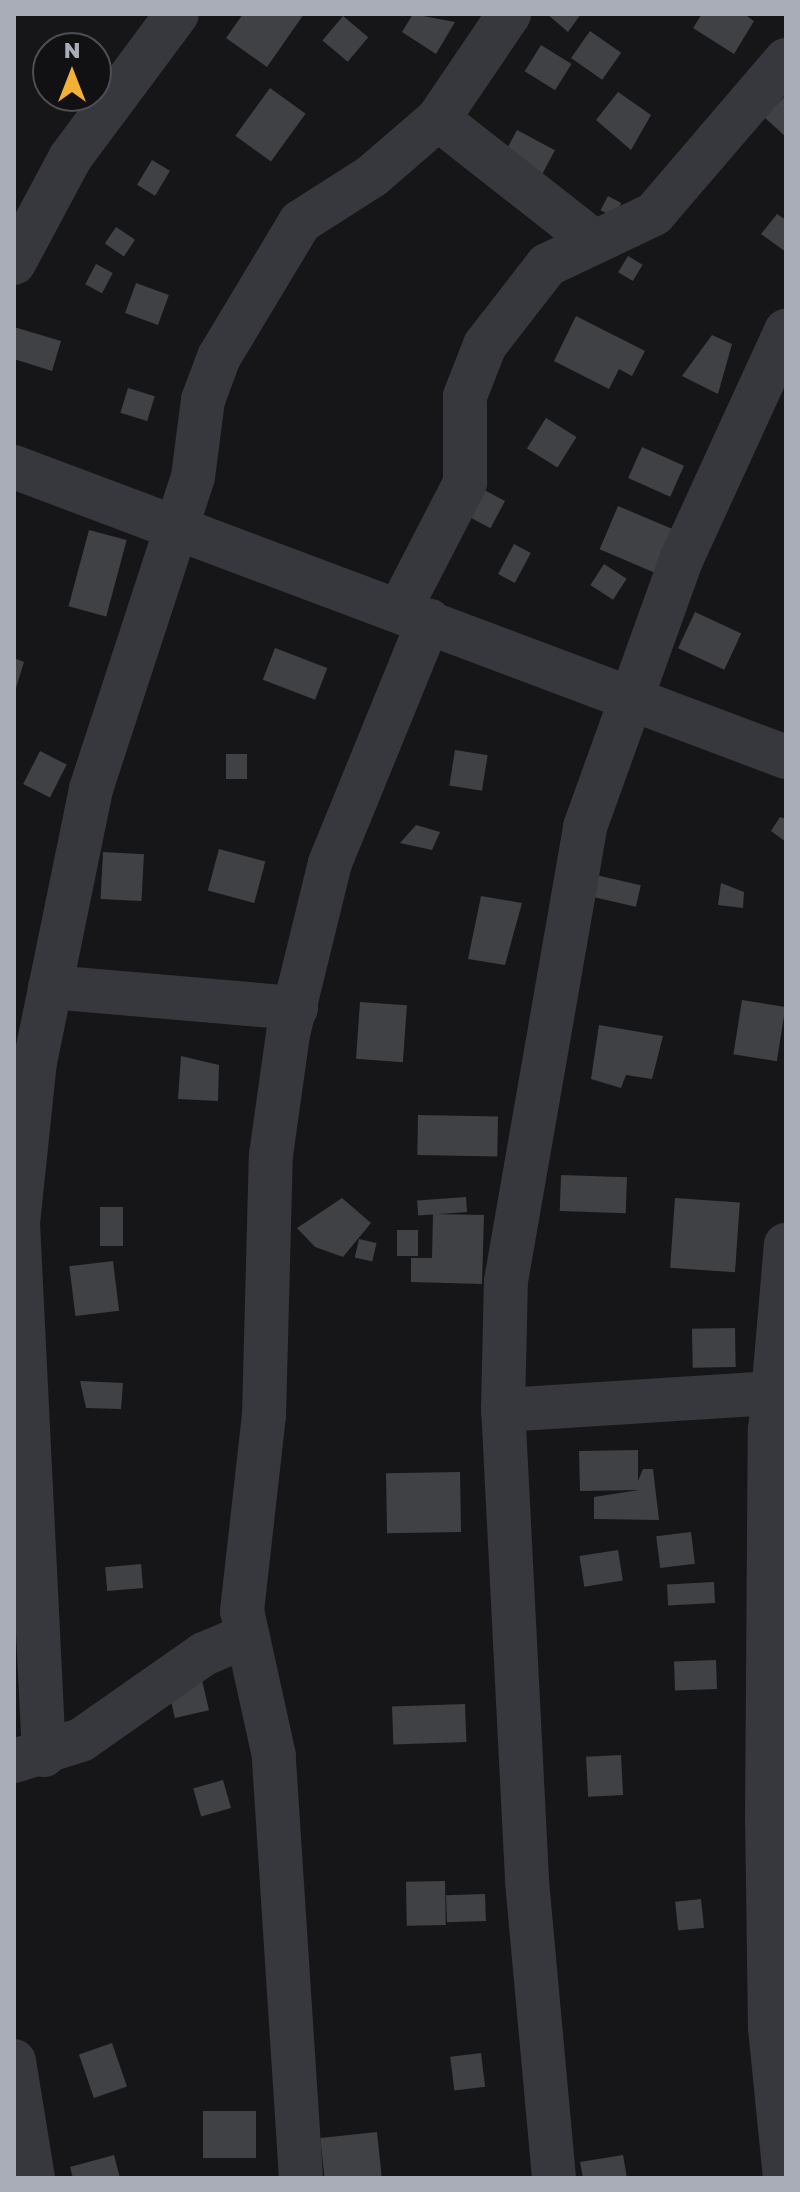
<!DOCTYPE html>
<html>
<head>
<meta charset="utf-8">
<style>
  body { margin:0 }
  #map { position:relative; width:800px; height:2192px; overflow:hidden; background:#161618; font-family:"Golos Text",sans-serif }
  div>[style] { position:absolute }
  .building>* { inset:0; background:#404145; transform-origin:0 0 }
  .minor>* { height:44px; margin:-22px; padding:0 22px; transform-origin:22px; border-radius:22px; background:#37383d }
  span { translate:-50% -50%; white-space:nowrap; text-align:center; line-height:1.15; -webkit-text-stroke:7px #111113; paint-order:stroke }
  .frame { position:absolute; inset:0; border:16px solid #a8adb8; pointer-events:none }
  .north { position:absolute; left:32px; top:32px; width:80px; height:80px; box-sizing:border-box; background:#111113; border:2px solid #4d4f55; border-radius:50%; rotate:0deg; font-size:22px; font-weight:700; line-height:32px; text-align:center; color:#a8adb8 }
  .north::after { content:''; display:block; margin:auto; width:28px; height:36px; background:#f2b134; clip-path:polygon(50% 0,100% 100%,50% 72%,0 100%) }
</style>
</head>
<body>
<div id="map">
  <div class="building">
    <i style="clip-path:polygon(243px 14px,304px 14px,267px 67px,226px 38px)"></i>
    <i style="clip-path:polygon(413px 14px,455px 22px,436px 54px,402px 32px)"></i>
    <i style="clip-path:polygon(547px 14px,581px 14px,568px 32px)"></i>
    <i style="clip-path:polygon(702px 14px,744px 14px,754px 21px,734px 54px,693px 28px)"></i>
    <i style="left:343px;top:16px;width:33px;height:32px;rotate:40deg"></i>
    <i style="left:590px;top:31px;width:38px;height:33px;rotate:35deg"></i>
    <i style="left:541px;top:45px;width:36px;height:31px;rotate:32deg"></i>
    <i style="left:270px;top:88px;width:44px;height:59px;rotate:36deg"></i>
    <i style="clip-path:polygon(618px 92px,651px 115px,631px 150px,596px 120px)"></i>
    <i style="clip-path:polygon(786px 95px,786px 137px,764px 117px)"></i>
    <i style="left:517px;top:130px;width:43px;height:31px;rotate:28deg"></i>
    <i style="left:152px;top:160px;width:21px;height:29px;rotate:31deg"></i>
    <i style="left:608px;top:196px;width:15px;height:16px;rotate:28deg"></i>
    <i style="clip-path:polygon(777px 214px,786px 220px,786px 252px,761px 234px)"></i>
    <i style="left:116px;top:227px;width:23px;height:20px;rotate:34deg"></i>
    <i style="left:628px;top:256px;width:17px;height:19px;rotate:31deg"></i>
    <i style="left:96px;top:264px;width:19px;height:23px;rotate:28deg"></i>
    <i style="left:136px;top:283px;width:35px;height:32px;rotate:20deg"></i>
    <i style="clip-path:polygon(576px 316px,645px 351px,632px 376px,619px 369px,609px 389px,554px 361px)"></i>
    <i style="clip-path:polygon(14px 327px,61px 341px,52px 371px,14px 359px)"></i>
    <i style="clip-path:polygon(712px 335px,732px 344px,718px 394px,682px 376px)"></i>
    <i style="left:128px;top:388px;width:28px;height:26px;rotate:17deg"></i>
    <i style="left:546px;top:418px;width:36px;height:36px;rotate:32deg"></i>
    <i style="left:642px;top:447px;width:46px;height:34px;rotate:24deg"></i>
    <i style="left:475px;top:485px;width:34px;height:31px;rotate:28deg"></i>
    <i style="left:618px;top:506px;width:63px;height:47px;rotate:23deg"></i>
    <i style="left:89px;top:530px;width:39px;height:79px;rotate:15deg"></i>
    <i style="left:514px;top:544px;width:19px;height:34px;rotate:28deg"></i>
    <i style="left:604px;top:564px;width:27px;height:25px;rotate:33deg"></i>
    <i style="left:695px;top:612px;width:51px;height:40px;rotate:25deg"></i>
    <i style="left:275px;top:648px;width:56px;height:34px;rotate:21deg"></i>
    <i style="clip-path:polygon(14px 658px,24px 662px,15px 691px,14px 690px)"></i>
    <i style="left:455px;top:750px;width:33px;height:36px;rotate:9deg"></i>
    <i style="left:40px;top:751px;width:30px;height:37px;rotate:27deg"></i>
    <i style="left:226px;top:754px;width:21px;height:25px"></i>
    <i style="clip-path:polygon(780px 817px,786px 819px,786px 842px,771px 831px)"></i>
    <i style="clip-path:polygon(416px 825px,440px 832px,432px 850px,400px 843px)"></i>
    <i style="left:219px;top:849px;width:48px;height:43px;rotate:15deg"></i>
    <i style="left:103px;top:852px;width:41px;height:47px;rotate:3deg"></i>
    <i style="left:596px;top:875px;width:46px;height:22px;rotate:13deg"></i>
    <i style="clip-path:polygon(721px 883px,744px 892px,743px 908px,718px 905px)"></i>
    <i style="clip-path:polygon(481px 896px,522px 903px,505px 965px,468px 959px)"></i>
    <i style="left:742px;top:1000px;width:44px;height:55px;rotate:9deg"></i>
    <i style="left:360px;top:1002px;width:47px;height:57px;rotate:4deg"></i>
    <i style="clip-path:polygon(599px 1025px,663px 1036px,652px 1079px,626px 1075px,621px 1088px,591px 1079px)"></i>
    <i style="clip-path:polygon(181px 1056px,219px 1065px,218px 1101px,178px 1099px)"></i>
    <i style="left:418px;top:1115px;width:80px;height:40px;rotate:1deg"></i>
    <i style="left:561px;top:1175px;width:66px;height:36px;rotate:2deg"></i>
    <i style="left:466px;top:1197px;width:15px;height:49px;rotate:86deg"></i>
    <i style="clip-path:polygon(342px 1198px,371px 1223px,343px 1257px,315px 1247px,297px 1228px)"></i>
    <i style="left:675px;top:1198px;width:65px;height:70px;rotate:4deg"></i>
    <i style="left:100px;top:1207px;width:23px;height:39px"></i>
    <i style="clip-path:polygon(433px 1214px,484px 1215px,482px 1284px,411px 1282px,411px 1258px,432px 1258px)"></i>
    <i style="left:397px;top:1230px;width:21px;height:26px"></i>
    <i style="left:359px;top:1239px;width:18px;height:19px;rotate:13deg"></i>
    <i style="left:113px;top:1261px;width:50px;height:44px;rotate:83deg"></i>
    <i style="left:735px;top:1328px;width:39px;height:43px;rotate:89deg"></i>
    <i style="clip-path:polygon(80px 1381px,123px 1383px,121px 1409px,86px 1408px)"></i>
    <i style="clip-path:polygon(638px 1450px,638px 1481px,643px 1469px,653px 1469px,659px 1520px,594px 1519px,594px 1497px,639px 1490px,580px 1491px,579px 1451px)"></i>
    <i style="left:460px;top:1472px;width:60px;height:74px;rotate:89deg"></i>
    <i style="left:691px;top:1532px;width:32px;height:35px;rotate:83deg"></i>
    <i style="left:618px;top:1550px;width:31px;height:39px;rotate:81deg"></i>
    <i style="left:141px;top:1564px;width:24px;height:36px;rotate:85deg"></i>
    <i style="left:714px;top:1582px;width:21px;height:47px;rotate:87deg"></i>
    <i style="left:716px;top:1660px;width:29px;height:42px;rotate:88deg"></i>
    <i style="left:202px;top:1680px;width:31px;height:35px;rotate:77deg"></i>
    <i style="left:465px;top:1704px;width:38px;height:73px;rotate:88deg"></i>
    <i style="left:621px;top:1755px;width:40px;height:35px;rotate:87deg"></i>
    <i style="left:223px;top:1780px;width:29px;height:31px;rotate:74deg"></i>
    <i style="left:445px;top:1881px;width:44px;height:39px;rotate:89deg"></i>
    <i style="left:485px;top:1894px;width:27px;height:39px;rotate:88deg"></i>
    <i style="left:701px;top:1899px;width:29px;height:26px;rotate:84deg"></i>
    <i style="left:112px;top:2043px;width:46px;height:35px;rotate:71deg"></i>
    <i style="left:481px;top:2053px;width:34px;height:31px;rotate:83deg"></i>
    <i style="left:203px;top:2111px;width:53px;height:47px"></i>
    <i style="left:377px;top:2132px;width:44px;height:57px;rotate:84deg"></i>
    <i style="clip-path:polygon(114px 2155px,120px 2178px,73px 2178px,70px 2167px)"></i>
    <i style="clip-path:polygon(623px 2155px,627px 2178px,583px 2178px,580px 2162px)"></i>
  </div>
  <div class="minor">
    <i style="left:438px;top:119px;width:194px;rotate:38.1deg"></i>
    <i style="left:14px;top:263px;width:119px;rotate:-61.9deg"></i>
    <i style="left:70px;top:158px;width:179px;rotate:-53.4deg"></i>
    <i style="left:14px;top:467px;width:825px;rotate:20.59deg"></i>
    <i style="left:401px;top:607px;width:140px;rotate:-62.7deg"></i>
    <i style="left:465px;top:483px;width:87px;rotate:-90deg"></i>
    <i style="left:465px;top:396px;width:55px;rotate:-68.6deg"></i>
    <i style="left:485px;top:345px;width:101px;rotate:-52.2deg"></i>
    <i style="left:547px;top:265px;width:119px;rotate:-25.5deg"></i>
    <i style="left:654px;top:214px;width:203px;rotate:-49.4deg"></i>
    <i style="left:50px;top:987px;width:247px;rotate:4.9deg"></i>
    <i style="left:503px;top:1410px;width:271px;rotate:-3.6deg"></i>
    <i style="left:44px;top:1755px;width:533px;rotate:-92.8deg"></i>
    <i style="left:18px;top:1223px;width:162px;rotate:-84deg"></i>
    <i style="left:35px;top:1062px;width:279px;rotate:-78.4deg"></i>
    <i style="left:91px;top:789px;width:328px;rotate:-71.9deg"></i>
    <i style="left:193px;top:477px;width:78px;rotate:-82.6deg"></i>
    <i style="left:203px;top:400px;width:46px;rotate:-69.6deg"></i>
    <i style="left:219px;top:357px;width:157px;rotate:-59deg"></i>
    <i style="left:300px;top:222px;width:85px;rotate:-32.6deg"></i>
    <i style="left:372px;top:176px;width:87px;rotate:-40.8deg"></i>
    <i style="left:438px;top:119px;width:127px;rotate:-55.9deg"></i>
    <i style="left:14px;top:1761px;width:70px;rotate:-17.4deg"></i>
    <i style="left:81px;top:1740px;width:150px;rotate:-35deg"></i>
    <i style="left:204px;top:1654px;width:43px;rotate:-23deg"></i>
    <i style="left:14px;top:2061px;width:119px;rotate:80.8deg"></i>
    <i style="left:301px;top:2178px;width:423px;rotate:-93.7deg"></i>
    <i style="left:274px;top:1756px;width:148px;rotate:-102.4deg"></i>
    <i style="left:242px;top:1611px;width:196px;rotate:-83.6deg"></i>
    <i style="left:264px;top:1416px;width:261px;rotate:-88.5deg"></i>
    <i style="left:271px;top:1155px;width:122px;rotate:-82deg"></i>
    <i style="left:288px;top:1034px;width:176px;rotate:-76.2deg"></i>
    <i style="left:330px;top:863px;width:262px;rotate:-67.8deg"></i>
    <i style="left:554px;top:2178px;width:300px;rotate:-95.2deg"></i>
    <i style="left:527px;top:1879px;width:470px;rotate:-92.9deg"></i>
    <i style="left:503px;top:1410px;width:129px;rotate:-88.7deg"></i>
    <i style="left:506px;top:1281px;width:461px;rotate:-80.1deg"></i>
    <i style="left:585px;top:827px;width:286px;rotate:-70.2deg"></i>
    <i style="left:682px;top:558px;width:250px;rotate:-65.4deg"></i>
    <i style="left:785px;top:2178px;width:152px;rotate:-95.7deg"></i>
    <i style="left:770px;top:2027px;width:204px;rotate:-90.8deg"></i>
    <i style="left:767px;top:1823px;width:393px;rotate:-89.6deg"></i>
    <i style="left:770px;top:1430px;width:186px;rotate:-85.1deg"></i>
  </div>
  <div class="frame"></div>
  <div class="north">N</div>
</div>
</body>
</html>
